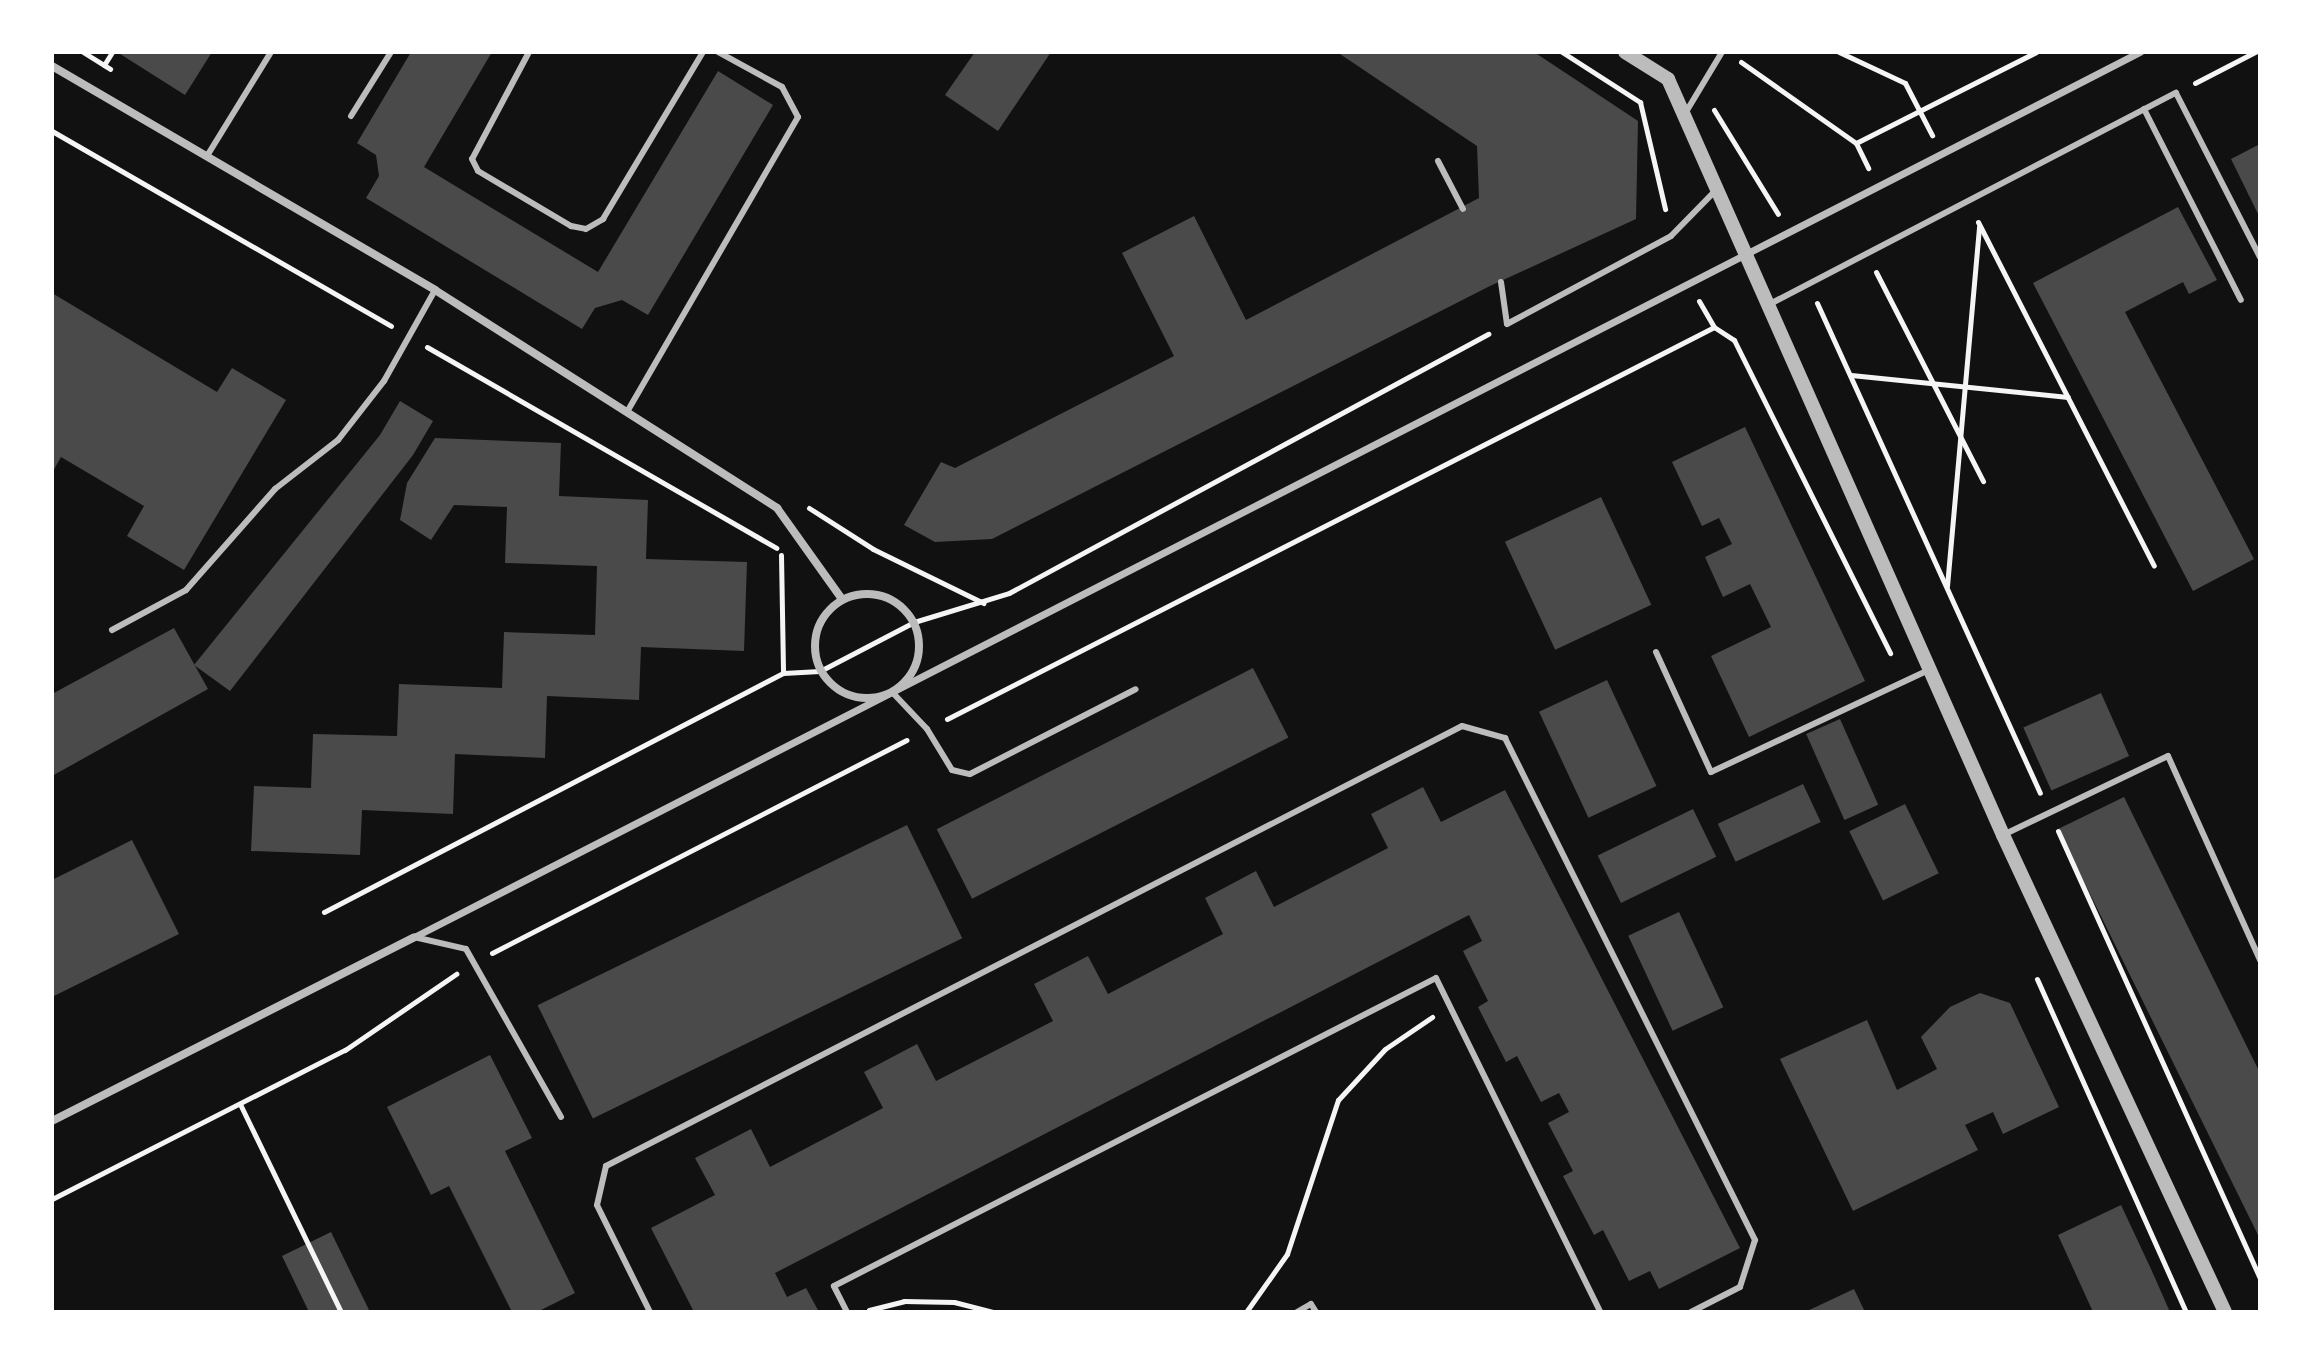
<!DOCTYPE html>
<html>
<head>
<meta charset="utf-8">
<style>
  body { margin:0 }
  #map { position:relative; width:2312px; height:1364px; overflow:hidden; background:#111; font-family:Arial,sans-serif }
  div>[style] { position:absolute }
  .building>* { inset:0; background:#4a4a4a; transform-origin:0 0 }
  .path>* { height:5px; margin:-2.5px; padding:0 2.5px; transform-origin:2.5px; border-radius:2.5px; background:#f5f5f5 }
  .service>* { height:6px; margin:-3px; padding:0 3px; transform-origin:3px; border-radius:3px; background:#bcbcbc }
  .pedestrian>* { height:7px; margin:-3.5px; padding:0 3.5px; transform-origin:3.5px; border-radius:3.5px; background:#bcbcbc }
  .minor>* { height:8px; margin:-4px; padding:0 4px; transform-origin:4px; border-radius:4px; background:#bcbcbc }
  .minor>.ring { margin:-4px; padding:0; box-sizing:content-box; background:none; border:8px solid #bcbcbc; border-radius:50% }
  .tertiary>* { height:14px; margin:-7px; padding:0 7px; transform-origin:7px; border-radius:7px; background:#bcbcbc }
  span { translate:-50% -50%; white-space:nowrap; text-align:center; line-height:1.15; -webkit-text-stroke:8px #fff; paint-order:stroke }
  .frame { position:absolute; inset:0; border:54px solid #fff; pointer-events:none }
</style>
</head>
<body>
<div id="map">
  <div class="building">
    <i style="clip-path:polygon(117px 52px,212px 52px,185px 95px)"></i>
    <i style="clip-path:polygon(411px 52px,492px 52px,424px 167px,598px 272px,718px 71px,773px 105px,648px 315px,622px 300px,595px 308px,582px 329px,366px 198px,379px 176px,376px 155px,357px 143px)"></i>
    <i style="clip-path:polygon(975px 52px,1051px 52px,998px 131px,945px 95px)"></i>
    <i style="clip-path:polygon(1337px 52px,1534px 52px,1638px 121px,1636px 219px,1490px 286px,992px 539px,935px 542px,904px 525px,941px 462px,955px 468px,1174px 356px,1122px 253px,1194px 216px,1246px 320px,1479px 198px,1477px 146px)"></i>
    <i style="clip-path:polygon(2260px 144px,2260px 218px,2231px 159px)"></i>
    <i style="clip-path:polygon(2178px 207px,2217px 280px,2189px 294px,2183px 282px,2125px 312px,2254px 559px,2193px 591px,2033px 283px)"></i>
    <i style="clip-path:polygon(52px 293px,217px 392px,232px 368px,286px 400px,184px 570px,127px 536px,144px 506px,61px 457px,52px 473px)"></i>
    <i style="clip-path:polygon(400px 401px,433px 421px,413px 455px,230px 691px,194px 665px,380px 435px)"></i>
    <i style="clip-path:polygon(1745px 427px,1865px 681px,1749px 737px,1711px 656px,1771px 627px,1750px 584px,1723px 597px,1705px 557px,1732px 544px,1719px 518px,1702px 526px,1672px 462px)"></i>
    <i style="clip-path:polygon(435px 438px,561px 443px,559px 496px,648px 500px,646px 559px,747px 562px,744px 651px,641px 647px,639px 700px,547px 696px,545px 758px,455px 754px,453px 814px,362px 810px,360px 855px,251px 851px,254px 786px,311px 788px,313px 734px,397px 736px,399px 684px,502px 688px,504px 632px,595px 635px,597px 566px,505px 563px,507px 507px,454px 505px,431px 540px,400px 520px,407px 483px)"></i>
    <i style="left:1601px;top:497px;width:119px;height:106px;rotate:65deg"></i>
    <i style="clip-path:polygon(174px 628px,208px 689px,52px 776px,52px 694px)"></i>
    <i style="left:1253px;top:668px;width:78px;height:355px;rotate:63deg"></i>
    <i style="left:1607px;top:680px;width:117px;height:75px;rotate:65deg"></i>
    <i style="left:2101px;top:693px;width:69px;height:85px;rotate:66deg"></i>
    <i style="left:1840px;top:719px;width:94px;height:37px;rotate:66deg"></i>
    <i style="left:1803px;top:784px;width:42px;height:94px;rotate:65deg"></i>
    <i style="clip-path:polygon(1423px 787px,1441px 822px,1505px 790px,1740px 1248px,1659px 1289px,1650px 1271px,1629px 1281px,1603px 1230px,1594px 1235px,1563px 1176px,1573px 1171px,1548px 1123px,1569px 1112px,1559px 1093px,1541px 1102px,1517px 1056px,1506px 1062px,1478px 1007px,1488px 1001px,1463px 951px,1482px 941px,1469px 915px,775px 1273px,787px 1297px,806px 1288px,819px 1312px,694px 1312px,651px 1228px,715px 1195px,695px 1158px,751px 1129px,770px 1167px,883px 1108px,864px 1072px,917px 1044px,936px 1081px,1053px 1021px,1034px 984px,1088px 956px,1108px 994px,1223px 934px,1205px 898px,1256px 871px,1274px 907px,1388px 848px,1371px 814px)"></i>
    <i style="clip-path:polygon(2124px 797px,2260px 1073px,2260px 1239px,2058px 829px)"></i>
    <i style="left:1905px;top:804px;width:77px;height:62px;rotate:64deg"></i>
    <i style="left:1693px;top:809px;width:53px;height:106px;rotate:64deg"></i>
    <i style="left:907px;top:825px;width:126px;height:411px;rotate:64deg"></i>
    <i style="clip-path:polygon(132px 840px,179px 934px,52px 997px,52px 880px)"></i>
    <i style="left:1679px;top:912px;width:105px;height:56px;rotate:65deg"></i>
    <i style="clip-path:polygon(1980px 993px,2010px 1003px,2059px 1107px,2003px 1134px,1993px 1112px,1965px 1125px,1978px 1150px,1853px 1211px,1780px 1059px,1867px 1020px,1897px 1090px,1937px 1069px,1921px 1037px,1950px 1007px)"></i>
    <i style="clip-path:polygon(490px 1055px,532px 1138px,505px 1151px,575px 1293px,537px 1312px,512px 1312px,449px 1186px,431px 1195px,387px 1107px)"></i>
    <i style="clip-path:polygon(2121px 1205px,2151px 1269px,2170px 1312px,2093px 1312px,2058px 1235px)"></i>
    <i style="clip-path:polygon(331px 1232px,370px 1312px,309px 1312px,282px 1256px)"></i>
    <i style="clip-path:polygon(1854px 1289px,1865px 1312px,1805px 1312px)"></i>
  </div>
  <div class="path">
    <i style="left:83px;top:52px;width:32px;rotate:32deg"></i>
    <i style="left:1562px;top:52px;width:93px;rotate:32.7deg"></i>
    <i style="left:1640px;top:102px;width:110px;rotate:76.8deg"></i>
    <i style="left:1839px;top:52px;width:73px;rotate:25.2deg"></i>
    <i style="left:1905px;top:83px;width:59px;rotate:62.6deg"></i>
    <i style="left:1741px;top:62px;width:141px;rotate:35.2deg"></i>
    <i style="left:1856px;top:143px;width:202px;rotate:-26.8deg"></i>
    <i style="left:104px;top:65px;width:15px;rotate:-58deg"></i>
    <i style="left:2195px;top:83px;width:68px;rotate:-27.3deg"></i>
    <i style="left:1714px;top:110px;width:122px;rotate:58.4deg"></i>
    <i style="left:52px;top:131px;width:391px;rotate:29.9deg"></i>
    <i style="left:1856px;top:143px;width:28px;rotate:64deg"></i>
    <i style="left:1978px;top:222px;width:386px;rotate:62.9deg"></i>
    <i style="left:1876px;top:272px;width:235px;rotate:62.9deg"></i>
    <i style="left:1699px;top:301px;width:30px;rotate:60deg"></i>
    <i style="left:1817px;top:303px;width:538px;rotate:65.53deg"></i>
    <i style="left:427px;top:347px;width:403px;rotate:29.9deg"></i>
    <i style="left:1851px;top:375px;width:218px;rotate:5.8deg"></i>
    <i style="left:809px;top:508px;width:76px;rotate:32.6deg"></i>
    <i style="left:873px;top:549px;width:123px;rotate:26.1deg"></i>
    <i style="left:781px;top:555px;width:118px;rotate:89deg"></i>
    <i style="left:1947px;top:586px;width:361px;rotate:-84.9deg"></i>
    <i style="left:947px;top:719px;width:861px;rotate:-27.07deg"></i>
    <i style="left:1714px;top:327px;width:24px;rotate:33deg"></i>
    <i style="left:1734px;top:340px;width:350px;rotate:63.5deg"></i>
    <i style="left:2058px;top:831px;width:491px;rotate:65.7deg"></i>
    <i style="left:324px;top:912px;width:517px;rotate:-27.51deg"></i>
    <i style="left:783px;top:673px;width:37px;rotate:-3deg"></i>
    <i style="left:820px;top:671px;width:106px;rotate:-27.5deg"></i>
    <i style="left:914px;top:622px;width:99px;rotate:-17deg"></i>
    <i style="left:1009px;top:593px;width:545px;rotate:-28.4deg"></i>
    <i style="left:492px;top:953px;width:466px;rotate:-27.2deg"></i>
    <i style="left:2037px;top:979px;width:365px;rotate:65.9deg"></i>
    <i style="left:240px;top:1104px;width:231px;rotate:64.1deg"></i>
    <i style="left:52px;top:1199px;width:329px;rotate:-27deg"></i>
    <i style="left:345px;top:1050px;width:135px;rotate:-34.4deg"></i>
    <i style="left:869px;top:1310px;width:36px;rotate:-14deg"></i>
    <i style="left:904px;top:1301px;width:50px;rotate:1.1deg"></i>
    <i style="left:954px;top:1302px;width:40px;rotate:14.4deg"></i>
    <i style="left:1246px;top:1312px;width:71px;rotate:-54.7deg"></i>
    <i style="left:1287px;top:1254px;width:162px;rotate:-71.7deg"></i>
    <i style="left:1338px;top:1100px;width:69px;rotate:-47.3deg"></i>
    <i style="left:1385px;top:1049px;width:57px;rotate:-34.2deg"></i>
  </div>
  <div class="service">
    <i style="left:529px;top:52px;width:121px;rotate:118deg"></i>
    <i style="left:472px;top:159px;width:13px;rotate:63deg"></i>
    <i style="left:478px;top:171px;width:108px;rotate:30.6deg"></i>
    <i style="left:571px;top:226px;width:15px;rotate:11deg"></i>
    <i style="left:586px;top:229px;width:20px;rotate:-30deg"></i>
    <i style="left:603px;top:219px;width:195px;rotate:-59.1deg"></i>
    <i style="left:2144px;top:109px;width:214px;rotate:63.1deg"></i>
    <i style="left:1686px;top:112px;width:70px;rotate:-59deg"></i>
    <i style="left:351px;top:116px;width:75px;rotate:-58deg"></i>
    <i style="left:207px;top:156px;width:122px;rotate:-58.4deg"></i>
    <i style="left:1438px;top:161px;width:54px;rotate:62.5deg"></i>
    <i style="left:1501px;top:282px;width:42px;rotate:81.9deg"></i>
    <i style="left:1507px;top:324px;width:186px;rotate:-28.2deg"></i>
    <i style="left:1671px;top:236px;width:66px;rotate:-45.6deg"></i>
    <i style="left:1768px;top:305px;width:460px;rotate:-27.5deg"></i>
    <i style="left:2176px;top:93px;width:184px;rotate:62.9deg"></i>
    <i style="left:627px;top:412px;width:341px;rotate:-59.9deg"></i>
    <i style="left:798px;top:117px;width:34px;rotate:-118deg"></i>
    <i style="left:782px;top:87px;width:73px;rotate:-151.3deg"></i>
    <i style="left:112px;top:630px;width:84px;rotate:-28.4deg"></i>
    <i style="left:186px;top:590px;width:135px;rotate:-48.6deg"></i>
    <i style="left:275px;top:489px;width:80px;rotate:-37.9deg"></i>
    <i style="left:338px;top:440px;width:75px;rotate:-52.1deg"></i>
    <i style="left:384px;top:381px;width:104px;rotate:-60.7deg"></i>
    <i style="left:1656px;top:652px;width:132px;rotate:65.4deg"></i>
    <i style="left:1711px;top:772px;width:241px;rotate:-25.1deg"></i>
    <i style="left:892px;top:692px;width:51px;rotate:46.6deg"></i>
    <i style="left:927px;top:729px;width:48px;rotate:58.6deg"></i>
    <i style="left:952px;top:770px;width:18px;rotate:13deg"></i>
    <i style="left:970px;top:774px;width:186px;rotate:-27.1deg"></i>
    <i style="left:2003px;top:835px;width:183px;rotate:-25.6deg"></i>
    <i style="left:2168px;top:756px;width:224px;rotate:65.7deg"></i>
    <i style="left:414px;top:937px;width:53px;rotate:13deg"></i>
    <i style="left:466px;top:949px;width:193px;rotate:60.5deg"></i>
    <i style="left:650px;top:1312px;width:119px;rotate:-116.4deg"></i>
    <i style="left:597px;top:1205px;width:40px;rotate:-77deg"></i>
    <i style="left:606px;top:1166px;width:962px;rotate:-27.2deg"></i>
    <i style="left:1462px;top:726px;width:45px;rotate:15.6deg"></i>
    <i style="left:1505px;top:738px;width:561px;rotate:63.53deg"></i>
    <i style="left:1755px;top:1240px;width:49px;rotate:107.7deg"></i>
    <i style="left:1740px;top:1287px;width:55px;rotate:153deg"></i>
    <i style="left:847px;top:1312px;width:29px;rotate:-117deg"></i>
    <i style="left:834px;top:1286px;width:676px;rotate:-27.1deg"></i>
    <i style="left:1436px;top:978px;width:372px;rotate:63.8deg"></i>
    <i style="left:1297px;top:1312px;width:16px;rotate:-30deg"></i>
    <i style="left:1311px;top:1304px;width:9px;rotate:58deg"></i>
  </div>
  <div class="pedestrian">
    <i style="left:414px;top:937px;width:1940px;rotate:-27.15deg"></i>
  </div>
  <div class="minor">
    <i style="left:52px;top:66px;width:444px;rotate:30.3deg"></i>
    <i style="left:435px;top:290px;width:406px;rotate:32.5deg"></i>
    <i style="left:777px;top:508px;width:112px;rotate:54.5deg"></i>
    <i class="ring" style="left:815px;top:594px;width:96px;height:96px"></i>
    <i style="left:52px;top:1121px;width:406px;rotate:-26.9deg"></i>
  </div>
  <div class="tertiary">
    <i style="left:1625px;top:52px;width:51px;rotate:32.1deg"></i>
    <i style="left:1668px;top:79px;width:827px;rotate:66.1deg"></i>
    <i style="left:2003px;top:835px;width:526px;rotate:65.04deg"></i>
  </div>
  <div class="frame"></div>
</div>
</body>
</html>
